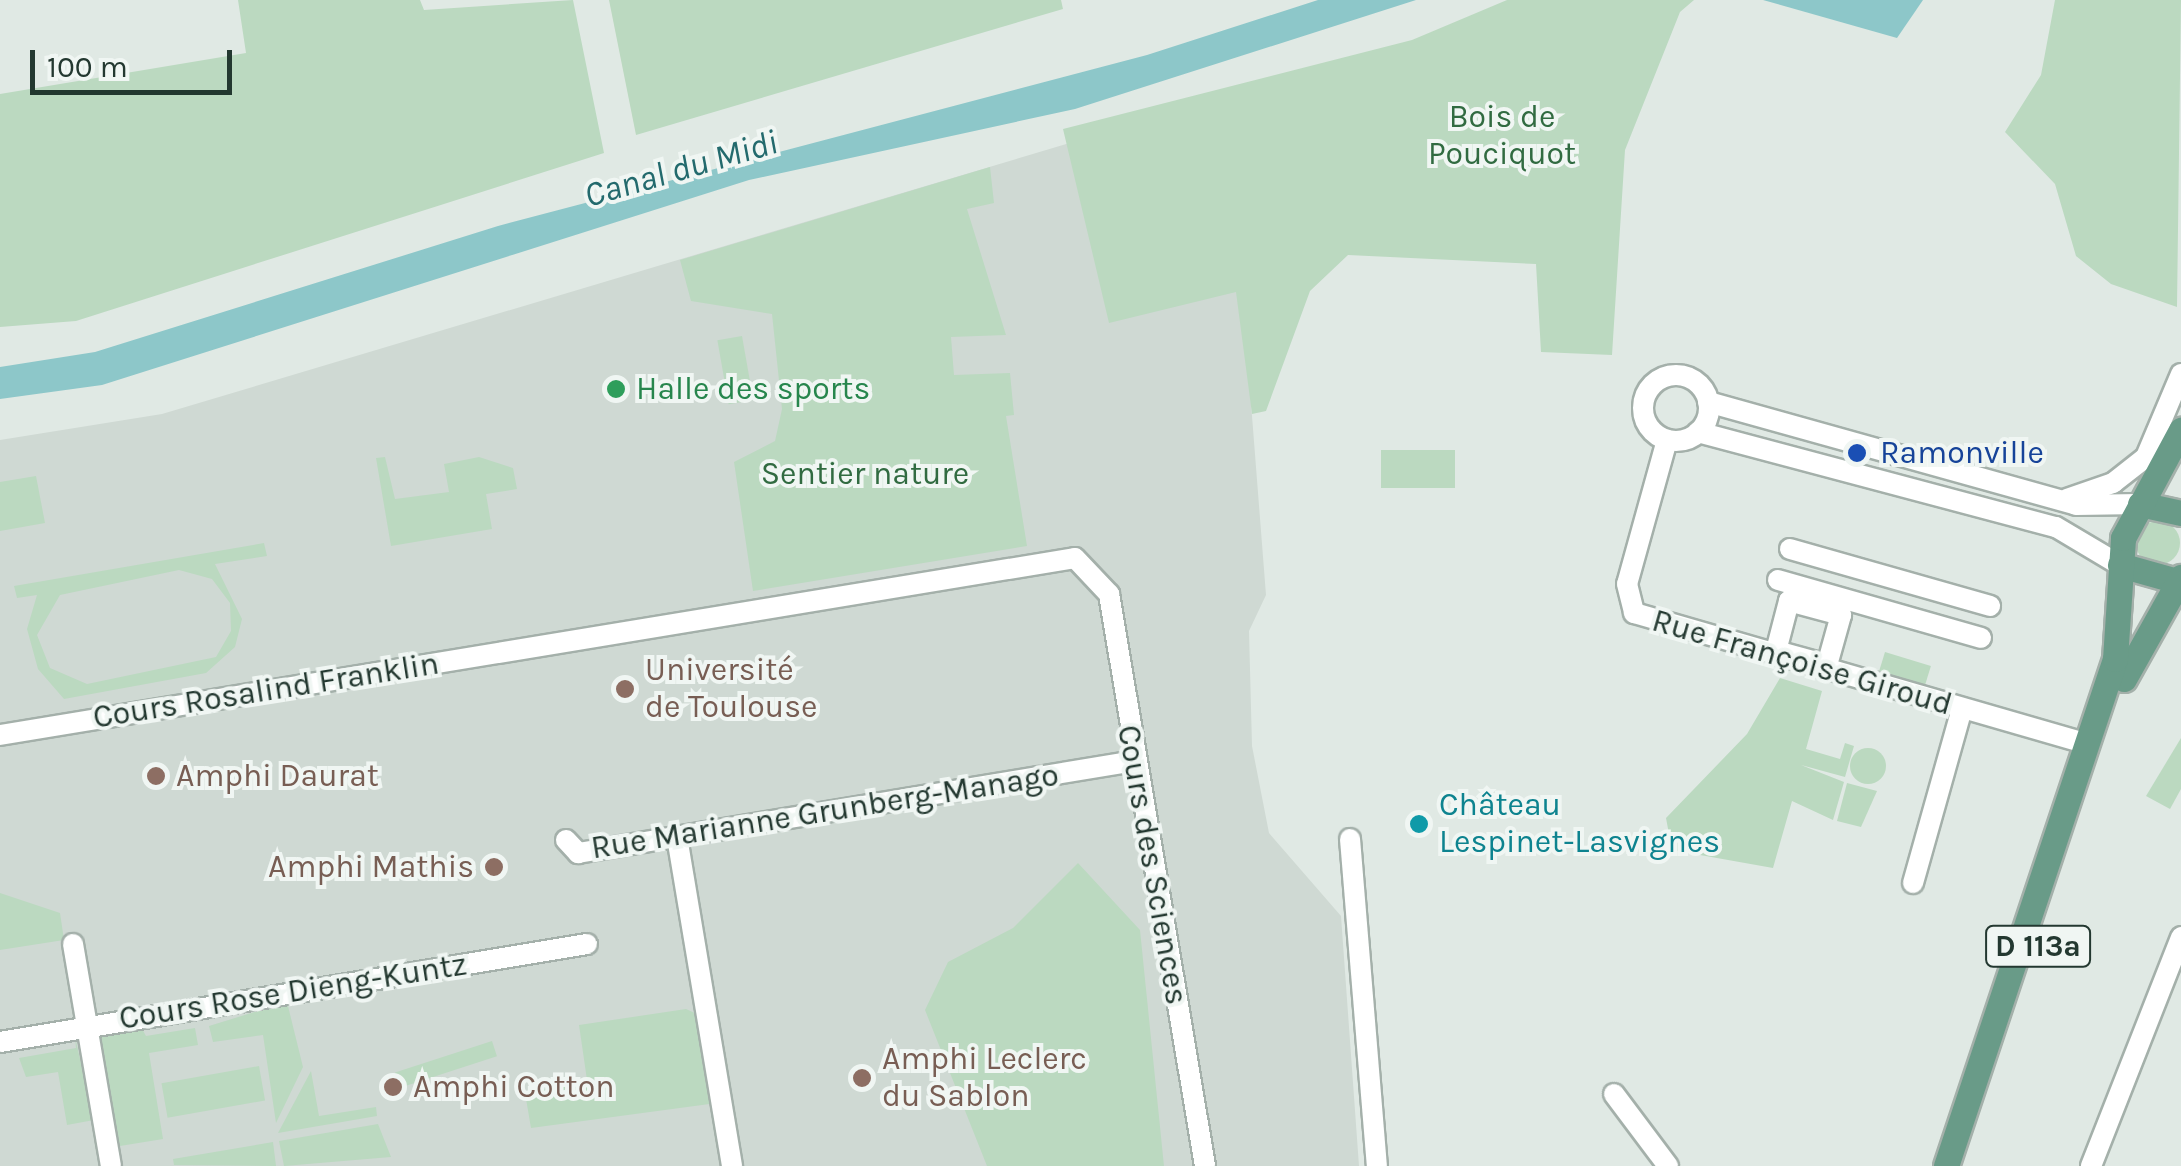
<!DOCTYPE html>
<html>
<head>
<meta charset="utf-8">
<style>
  body { margin:0 }
  #map { position:relative; width:2181px; height:1166px; overflow:hidden; background:#e0e9e4; font-family:Karla,sans-serif }
  div>[style] { position:absolute }
  .built>* { inset:0; background:#cfd9d3 }
  .green>* { inset:0; background:#bbd9c0; transform-origin:0 0 }
  .round { border-radius:50% }
  .water>* { inset:0; background:#8dc7c9 }
  .roads { filter:drop-shadow(2px 0 #a4b0aa) drop-shadow(-2px 0 #a4b0aa) drop-shadow(0 2px #a4b0aa) drop-shadow(0 -2px #a4b0aa) }
  .minor>* { height:20px; margin:-10px; padding:0 10px; transform-origin:10px; border-radius:10px; background:#fff }
  .minor>.ring { margin:-10px; padding:0; box-sizing:content-box; background:none; border:20px solid #fff; border-radius:50% }
  .major>* { height:25px; margin:-12.5px; padding:0 12.5px; transform-origin:12.5px; border-radius:12.5px; background:#699b88 }
  .dots>* { width:28px; height:28px; translate:-50% -50%; box-sizing:border-box; border:5px solid #f0f6f3; border-radius:50% }
  span { translate:-50% -50%; white-space:nowrap; text-align:center; line-height:1.15; -webkit-text-stroke:8px #f0f6f3; paint-order:stroke }
  .shield-label span { padding:2px 8px; background:#f0f6f3; border:2px solid; border-radius:8px; -webkit-text-stroke-width:0 }
  .shield-label { font-size:30px; color:#233830; font-weight:700 }
  .park-label { font-size:32px; color:#316b41 }
  .leisure-label { font-size:32px; color:#27864d }
  .left { translate:0 -50%; text-align:left }
  .transit-label { font-size:32px; color:#164399 }
  .street-label { font-size:32px; color:#233830 }
  .education-label { font-size:32px; color:#785e54 }
  .right { translate:-100% -50%; text-align:right }
  .culture-label { font-size:32px; color:#0d838f }
  .water-label { font-size:35px; color:#236a6d; font-style:italic }
  .scale { position:absolute; left:30px; top:50px; width:202px; height:45px; box-sizing:border-box; border:5px solid #233830; border-top:0; padding-left:12px; font-size:30px; line-height:35px; white-space:nowrap; color:#233830; -webkit-text-stroke:8px #f0f6f3; paint-order:stroke }
</style>
</head>
<body>
<div id="map">
  <div class="built">
    <i style="clip-path:polygon(1227px 96px,1266px 595px,1249px 631px,1252px 746px,1269px 833px,1341px 916px,1359px 1166px,0 1166px,0 440px,162px 414px)"></i>
  </div>
  <div class="green">
    <i style="clip-path:polygon(238px 0,420px 0,424px 10px,573px 0,604px 153px,76px 321px,0 327px,0 94px,246px 53px)"></i>
    <i style="clip-path:polygon(609px 0,1061px 0,1063px 9px,636px 135px)"></i>
    <i style="clip-path:polygon(1507px 0,1694px 0,1680px 12px,1625px 150px,1612px 355px,1541px 352px,1536px 264px,1348px 255px,1310px 291px,1266px 411px,1252px 414px,1236px 292px,1109px 323px,1063px 129px,1412px 40px)"></i>
    <i style="clip-path:polygon(2055px 0,2181px 0,2177px 307px,2111px 284px,2076px 256px,2055px 184px,2005px 132px,2041px 75px)"></i>
    <i style="clip-path:polygon(990px 167px,994px 203px,967px 209px,1006px 335px,951px 337px,954px 375px,1010px 373px,1014px 415px,1006px 416px,1027px 546px,753px 591px,734px 462px,775px 441px,782px 409px,772px 314px,691px 301px,680px 260px)"></i>
    <i style="left:742px;top:336px;width:65px;height:25px;rotate:80deg"></i>
    <i style="left:1381px;top:450px;width:74px;height:38px"></i>
    <i style="clip-path:polygon(385px 457px,395px 499px,449px 492px,444px 464px,479px 457px,513px 468px,517px 489px,486px 494px,492px 529px,391px 546px,376px 458px)"></i>
    <i style="clip-path:polygon(36px 476px,45px 523px,0 531px,0 482px)"></i>
    <i class="round" style="left:2136px;top:521px;width:44px;height:44px"></i>
    <i style="clip-path:polygon(evenodd,264px 543px,267px 556px,215px 564px,242px 619px,235px 647px,206px 673px,64px 699px,38px 669px,27px 629px,37px 595px,17px 598px,14px 586px,264px 543px,179px 570px,212px 579px,230px 603px,231px 631px,216px 657px,87px 684px,50px 668px,37px 635px,60px 595px,179px 570px)"></i>
    <i style="left:1885px;top:652px;width:48px;height:21px;rotate:17deg"></i>
    <i style="clip-path:polygon(1780px 678px,1822px 691px,1806px 749px,1840px 759px,1845px 743px,1854px 746px,1845px 777px,1801px 765px,1844px 782px,1833px 820px,1792px 801px,1773px 868px,1672px 850px,1666px 818px,1747px 734px)"></i>
    <i style="clip-path:polygon(2181px 738px,2181px 789px,2170px 809px,2146px 796px)"></i>
    <i class="round" style="left:1850px;top:748px;width:36px;height:36px"></i>
    <i style="clip-path:polygon(1847px 783px,1877px 791px,1861px 827px,1837px 821px)"></i>
    <i style="clip-path:polygon(1078px 863px,1140px 930px,1164px 1166px,987px 1166px,925px 1010px,948px 962px,1013px 928px)"></i>
    <i style="clip-path:polygon(0 893px,60px 913px,64px 940px,0 950px)"></i>
    <i style="clip-path:polygon(287px 1002px,303px 1067px,276px 1123px,263px 1035px,213px 1042px,209px 1026px)"></i>
    <i style="clip-path:polygon(686px 1009px,697px 1014px,717px 1103px,531px 1128px,525px 1093px,587px 1080px,579px 1025px)"></i>
    <i style="clip-path:polygon(141px 1027px,146px 1036px,195px 1028px,198px 1045px,149px 1053px,163px 1139px,120px 1146px,99px 1036px)"></i>
    <i style="clip-path:polygon(75px 1037px,94px 1120px,67px 1125px,58px 1072px,26px 1077px,19px 1058px,76px 1048px)"></i>
    <i style="left:492px;top:1041px;width:16px;height:102px;rotate:72deg"></i>
    <i style="left:259px;top:1066px;width:35px;height:99px;rotate:80deg"></i>
    <i style="clip-path:polygon(311px 1071px,319px 1116px,376px 1107px,377px 1116px,278px 1133px)"></i>
    <i style="clip-path:polygon(378px 1124px,391px 1157px,284px 1166px,279px 1141px)"></i>
    <i style="clip-path:polygon(273px 1142px,276px 1166px,174px 1165px,173px 1159px)"></i>
  </div>
  <div class="water">
    <i style="clip-path:polygon(1318px 0,1416px 0,1075px 109px,749px 180px,102px 385px,0 399px,0 367px,95px 352px,498px 226px,1147px 55px)"></i>
    <i style="clip-path:polygon(1763px 0,1923px 0,1897px 38px)"></i>
  </div>
  <div class="roads">
    <div class="minor">
      <i class="ring" style="left:1643px;top:375px;width:46px;height:46px"></i>
      <i style="left:1708px;top:402px;width:382px;rotate:15.6deg"></i>
      <i style="left:2076px;top:505px;width:64px;rotate:-0.9deg"></i>
      <i style="left:1698px;top:432px;width:370px;rotate:14.9deg"></i>
      <i style="left:2056px;top:527px;width:74px;rotate:30.7deg"></i>
      <i style="left:1667px;top:440px;width:149px;rotate:105.5deg"></i>
      <i style="left:1627px;top:584px;width:30px;rotate:76deg"></i>
      <i style="left:1634px;top:613px;width:473px;rotate:16.1deg"></i>
      <i style="left:2067px;top:499px;width:49px;rotate:-19.2deg"></i>
      <i style="left:2113px;top:483px;width:42px;rotate:-38.2deg"></i>
      <i style="left:2146px;top:457px;width:90px;rotate:-67.1deg"></i>
      <i style="left:1790px;top:549px;width:208px;rotate:15.9deg"></i>
      <i style="left:1778px;top:580px;width:211px;rotate:15.9deg"></i>
      <i style="left:1789px;top:601px;width:54px;rotate:15.1deg"></i>
      <i style="left:1841px;top:615px;width:52px;rotate:105.6deg"></i>
      <i style="left:1827px;top:665px;width:53px;rotate:-164.6deg"></i>
      <i style="left:1776px;top:651px;width:52px;rotate:-75.4deg"></i>
      <i style="left:0;top:735px;width:1089px;rotate:-9.35deg"></i>
      <i style="left:1075px;top:558px;width:50px;rotate:46.6deg"></i>
      <i style="left:1109px;top:594px;width:580px;rotate:80.47deg"></i>
      <i style="left:677px;top:837px;width:334px;rotate:80.5deg"></i>
      <i style="left:1350px;top:839px;width:328px;rotate:85.3deg"></i>
      <i style="left:566px;top:840px;width:18px;rotate:47deg"></i>
      <i style="left:578px;top:853px;width:565px;rotate:-9.38deg"></i>
      <i style="left:1913px;top:883px;width:181px;rotate:-74.3deg"></i>
      <i style="left:73px;top:944px;width:225px;rotate:80.3deg"></i>
      <i style="left:0;top:1042px;width:595px;rotate:-9.48deg"></i>
      <i style="left:1614px;top:1094px;width:90px;rotate:53.1deg"></i>
      <i style="left:2091px;top:1166px;width:246px;rotate:-68.5deg"></i>
    </div>
    <div class="major">
      <i style="left:2140px;top:504px;width:42px;rotate:12.4deg"></i>
      <i style="left:2120px;top:565px;width:63px;rotate:15.6deg"></i>
      <i style="left:2124px;top:679px;width:117px;rotate:-60.8deg"></i>
      <i style="left:1946px;top:1166px;width:534px;rotate:-71.57deg"></i>
      <i style="left:2115px;top:659px;width:121px;rotate:-86.2deg"></i>
      <i style="left:2123px;top:538px;width:123px;rotate:-61.8deg"></i>
    </div>
  </div>
  <div class="dots">
    <i style="left:616px;top:389px;background:#2e9e5b"></i>
    <i style="left:1857px;top:453px;background:#1a4fb4"></i>
    <i style="left:625px;top:689px;background:#8d6e63"></i>
    <i style="left:156px;top:776px;background:#8d6e63"></i>
    <i style="left:1419px;top:824px;background:#0f9aa8"></i>
    <i style="left:494px;top:867px;background:#8d6e63"></i>
    <i style="left:862px;top:1078px;background:#8d6e63"></i>
    <i style="left:393px;top:1087px;background:#8d6e63"></i>
  </div>
  <div class="shield-label">
    <span style="left:2038px;top:946px">D 113a</span>
  </div>
  <div class="park-label">
    <span style="left:1502px;top:136px">Bois de<br>Pouciquot</span>
    <span style="left:865px;top:474px">Sentier nature</span>
  </div>
  <div class="leisure-label">
    <span class="left" style="left:636px;top:389px">Halle des sports</span>
  </div>
  <div class="transit-label">
    <span class="left" style="left:1880px;top:453px">Ramonville</span>
  </div>
  <div class="street-label">
    <span style="left:1802px;top:663px;rotate:16deg">Rue Françoise Giroud</span>
    <span style="left:266px;top:691px;rotate:-9deg">Cours Rosalind Franklin</span>
    <span style="left:825px;top:812px;rotate:-9deg">Rue Marianne Grunberg-Manago</span>
    <span style="left:1152px;top:865px;rotate:80deg">Cours des Sciences</span>
    <span style="left:293px;top:992px;rotate:-9deg">Cours Rose Dieng-Kuntz</span>
  </div>
  <div class="education-label">
    <span class="left" style="left:645px;top:689px">Université<br>de Toulouse</span>
    <span class="left" style="left:176px;top:776px">Amphi Daurat</span>
    <span class="right" style="left:474px;top:867px">Amphi Mathis</span>
    <span class="left" style="left:882px;top:1078px">Amphi Leclerc<br>du Sablon</span>
    <span class="left" style="left:413px;top:1087px">Amphi Cotton</span>
  </div>
  <div class="culture-label">
    <span class="left" style="left:1439px;top:824px">Château<br>Lespinet-Lasvignes</span>
  </div>
  <div class="water-label">
    <span style="left:681px;top:169px;rotate:-16deg">Canal du Midi</span>
  </div>
  <div class="scale">100 m</div>
</div>
</body>
</html>
